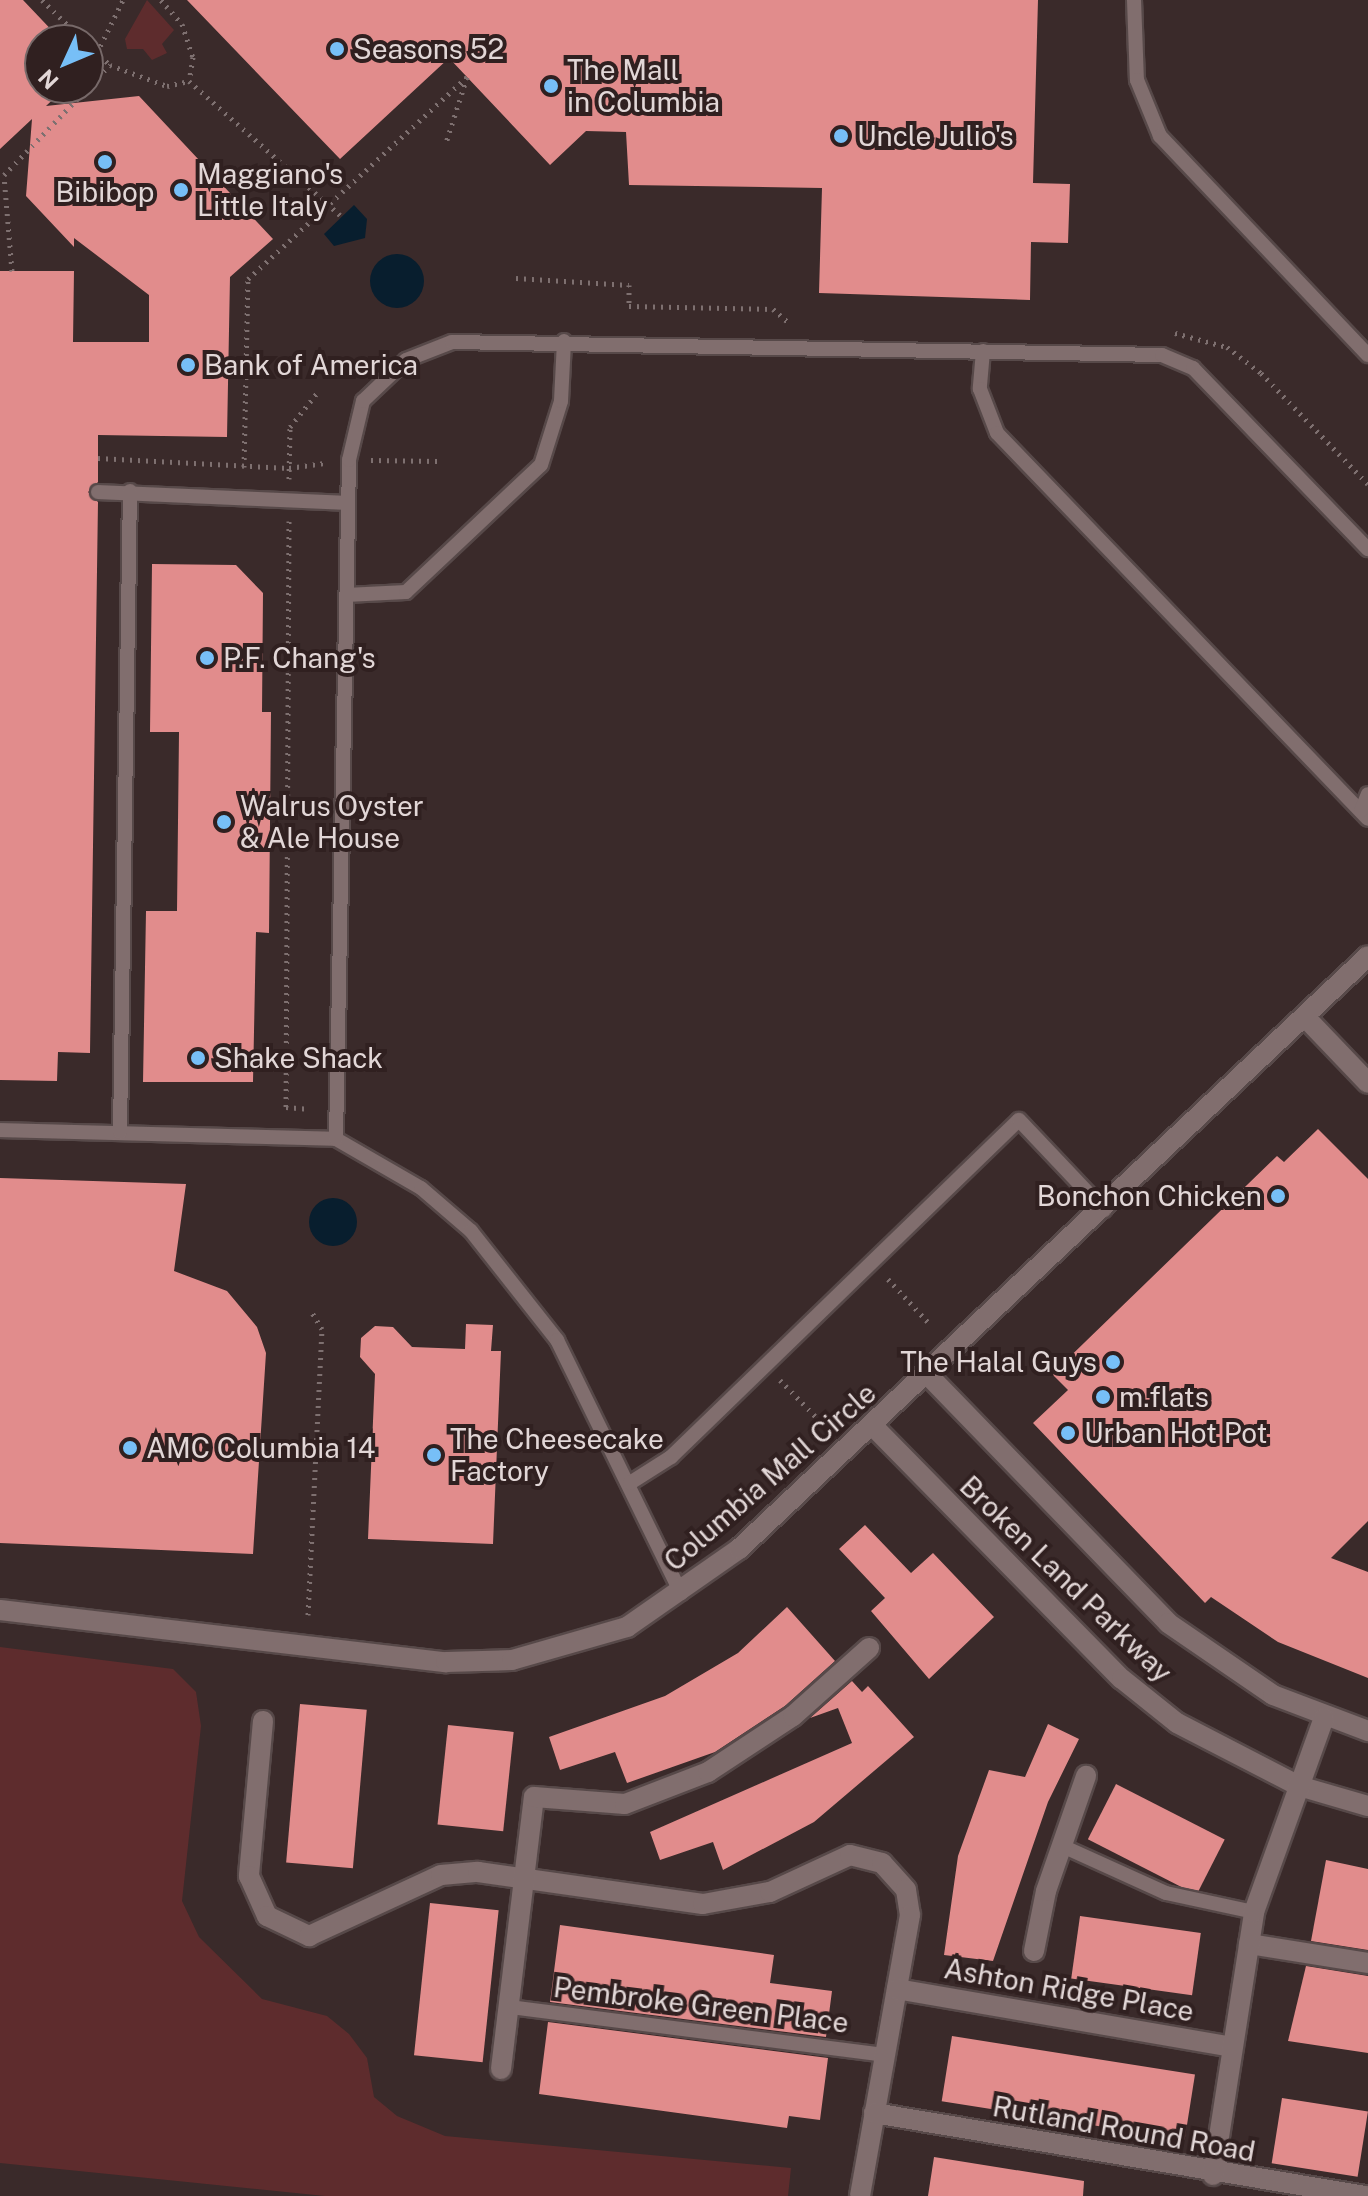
<!DOCTYPE html>
<html>
<head>
<meta charset="utf-8">
<style>
  body { margin:0 }
  #map { position:relative; width:1368px; height:2196px; overflow:hidden; background:#3a2a2a; font-family:"Public Sans",sans-serif }
  div>[style] { position:absolute }
  .green>* { inset:0; background:#5e2c2d }
  .water>* { inset:0; background:#081e2e }
  .round { border-radius:50% }
  .building>* { inset:0; background:#e18c8c; transform-origin:0 0 }
  .path>* { height:5px; margin-top:-2.5px; transform-origin:0; background:repeating-linear-gradient(90deg,#7e7070 0 2px,transparent 0 8px) }
  .roads { filter:drop-shadow(2px 0 #574949) drop-shadow(-2px 0 #574949) drop-shadow(0 2px #574949) drop-shadow(0 -2px #574949) }
  .service>* { height:14px; margin:-7px; padding:0 7px; transform-origin:7px; border-radius:7px; background:#816e6e }
  .minor>* { height:20px; margin:-10px; padding:0 10px; transform-origin:10px; border-radius:10px; background:#816e6e }
  .dots>* { width:22px; height:22px; translate:-50% -50%; box-sizing:border-box; border:4px solid #302020; border-radius:50% }
  span { translate:-50% -50%; white-space:nowrap; text-align:center; line-height:1.15; -webkit-text-stroke:8px #302020; paint-order:stroke }
  .poi-label { font-size:28px; color:#e2d7d7 }
  .left { translate:0 -50%; text-align:left }
  .right { translate:-100% -50%; text-align:right }
  .street-label { font-size:28px; color:#e2d7d7 }
  .north { position:absolute; left:24px; top:24px; width:80px; height:80px; box-sizing:border-box; background:#302020; border:2px solid #776969; border-radius:50%; rotate:226deg; font-size:22px; font-weight:700; line-height:32px; text-align:center; color:#e2d7d7 }
  .north::after { content:''; display:block; margin:auto; width:28px; height:36px; background:#77bff7; clip-path:polygon(50% 0,100% 100%,50% 72%,0 100%) }
</style>
</head>
<body>
<div id="map">
  <div class="green">
    <i style="clip-path:polygon(147px 0,174px 30px,162px 44px,167px 53px,152px 60px,143px 49px,127px 49px,125px 39px)"></i>
    <i style="clip-path:polygon(0 1647px,173px 1669px,196px 1692px,201px 1726px,182px 1901px,199px 1937px,262px 1999px,327px 2016px,349px 2034px,367px 2058px,374px 2097px,397px 2116px,445px 2136px,791px 2168px,788px 2196px,325px 2196px,0 2163px)"></i>
  </div>
  <div class="water">
    <i style="clip-path:polygon(354px 205px,367px 219px,365px 238px,334px 246px,324px 234px)"></i>
    <i class="round" style="left:370px;top:254px;width:54px;height:54px"></i>
    <i class="round" style="left:309px;top:1198px;width:48px;height:48px"></i>
  </div>
  <div class="building">
    <i style="clip-path:polygon(0 0,23px 0,61px 40px,40px 40px,40px 88px,65px 88px,46px 106px,139px 96px,273px 239px,230px 277px,227px 437px,98px 435px,98px 482px,88px 492px,98px 502px,90px 1053px,58px 1052px,57px 1081px,0 1080px,0 271px,74px 271px,73px 342px,149px 342px,149px 295px,74px 238px,74px 247px,26px 196px,32px 119px,0 149px)"></i>
    <i style="clip-path:polygon(187px 0,1038px 0,1033px 183px,1070px 184px,1068px 243px,1031px 242px,1030px 300px,819px 293px,822px 188px,629px 185px,626px 132px,586px 131px,550px 165px,449px 58px,340px 159px)"></i>
    <i style="clip-path:polygon(152px 564px,236px 565px,263px 593px,262px 712px,271px 712px,269px 933px,256px 932px,253px 1082px,143px 1082px,146px 911px,177px 911px,179px 732px,150px 732px)"></i>
    <i style="clip-path:polygon(1318px 1129px,1368px 1179px,1368px 1521px,1331px 1558px,1368px 1572px,1368px 1678px,1278px 1642px,1211px 1597px,1205px 1603px,1033px 1423px,1068px 1390px,1052px 1374px,1277px 1156px,1284px 1162px)"></i>
    <i style="clip-path:polygon(0 1178px,186px 1184px,174px 1271px,227px 1291px,257px 1327px,266px 1353px,253px 1554px,0 1543px)"></i>
    <i style="clip-path:polygon(466px 1324px,493px 1325px,491px 1351px,501px 1351px,493px 1544px,368px 1539px,375px 1374px,360px 1357px,361px 1338px,375px 1326px,393px 1327px,412px 1347px,465px 1349px)"></i>
    <i style="clip-path:polygon(865px 1525px,911px 1573px,933px 1553px,994px 1617px,929px 1679px,871px 1611px,885px 1598px,839px 1549px)"></i>
    <i style="clip-path:polygon(787px 1607px,835px 1661px,785px 1706px,715px 1752px,627px 1783px,615px 1752px,560px 1770px,549px 1737px,665px 1696px,738px 1653px)"></i>
    <i style="clip-path:polygon(852px 1681px,862px 1692px,868px 1686px,914px 1737px,814px 1822px,723px 1870px,713px 1842px,660px 1860px,650px 1832px,852px 1743px,838px 1708px,810px 1718px)"></i>
    <i style="left:300px;top:1704px;width:67px;height:159px;rotate:5deg"></i>
    <i style="clip-path:polygon(1048px 1724px,1079px 1739px,1048px 1802px,993px 1961px,944px 1955px,958px 1856px,989px 1770px,1025px 1777px)"></i>
    <i style="left:448px;top:1725px;width:66px;height:100px;rotate:6deg"></i>
    <i style="left:1116px;top:1784px;width:122px;height:62px;rotate:27deg"></i>
    <i style="clip-path:polygon(1326px 1860px,1368px 1869px,1368px 1950px,1311px 1941px)"></i>
    <i style="left:430px;top:1903px;width:69px;height:153px;rotate:6deg"></i>
    <i style="left:1080px;top:1916px;width:122px;height:63px;rotate:8deg"></i>
    <i style="clip-path:polygon(560px 1925px,774px 1955px,770px 1983px,832px 1991px,826px 2037px,550px 2002px)"></i>
    <i style="clip-path:polygon(1306px 1966px,1368px 1976px,1368px 2053px,1288px 2041px)"></i>
    <i style="clip-path:polygon(548px 2022px,828px 2058px,820px 2120px,789px 2116px,787px 2128px,539px 2094px)"></i>
    <i style="left:952px;top:2036px;width:246px;height:66px;rotate:9deg"></i>
    <i style="left:1282px;top:2098px;width:87px;height:66px;rotate:9deg"></i>
    <i style="clip-path:polygon(934px 2157px,1084px 2181px,1083px 2196px,928px 2196px)"></i>
  </div>
  <div class="path">
    <i style="left:42px;top:0;width:57px;rotate:44.3deg"></i>
    <i style="left:161px;top:0;width:32px;rotate:49deg"></i>
    <i style="left:182px;top:24px;width:35px;rotate:72deg"></i>
    <i style="left:193px;top:57px;width:24px;rotate:99deg"></i>
    <i style="left:88px;top:45px;width:30px;rotate:42deg"></i>
    <i style="left:110px;top:65px;width:61px;rotate:20.2deg"></i>
    <i style="left:167px;top:86px;width:23px;rotate:-13deg"></i>
    <i style="left:189px;top:81px;width:205px;rotate:41.6deg"></i>
    <i style="left:97px;top:53px;width:59px;rotate:-63.9deg"></i>
    <i style="left:12px;top:271px;width:96px;rotate:-94.8deg"></i>
    <i style="left:4px;top:175px;width:153px;rotate:-46.1deg"></i>
    <i style="left:516px;top:278px;width:113px;rotate:3.5deg"></i>
    <i style="left:629px;top:285px;width:21px;rotate:90deg"></i>
    <i style="left:629px;top:306px;width:144px;rotate:1.2deg"></i>
    <i style="left:773px;top:309px;width:21px;rotate:41deg"></i>
    <i style="left:1175px;top:333px;width:54px;rotate:15.1deg"></i>
    <i style="left:1227px;top:347px;width:43px;rotate:37.4deg"></i>
    <i style="left:1261px;top:373px;width:154px;rotate:46.1deg"></i>
    <i style="left:98px;top:458px;width:191px;rotate:3deg"></i>
    <i style="left:289px;top:468px;width:36px;rotate:-8deg"></i>
    <i style="left:371px;top:460px;width:67px;rotate:0.9deg"></i>
    <i style="left:244px;top:467px;width:188px;rotate:-88.8deg"></i>
    <i style="left:248px;top:279px;width:298px;rotate:-42.7deg"></i>
    <i style="left:467px;top:77px;width:69px;rotate:107.7deg"></i>
    <i style="left:289px;top:479px;width:52px;rotate:-88.9deg"></i>
    <i style="left:290px;top:427px;width:43px;rotate:-51.5deg"></i>
    <i style="left:289px;top:521px;width:586px;rotate:90.29deg"></i>
    <i style="left:286px;top:1107px;width:21px;rotate:5deg"></i>
    <i style="left:888px;top:1279px;width:59px;rotate:47.1deg"></i>
    <i style="left:780px;top:1380px;width:60px;rotate:45.7deg"></i>
    <i style="left:308px;top:1615px;width:286px;rotate:-87.2deg"></i>
    <i style="left:322px;top:1329px;width:21px;rotate:-121deg"></i>
  </div>
  <div class="roads">
    <div class="service">
      <i style="left:1134px;top:0;width:80px;rotate:87.9deg"></i>
      <i style="left:1137px;top:80px;width:61px;rotate:67.7deg"></i>
      <i style="left:1160px;top:136px;width:302px;rotate:46.5deg"></i>
      <i style="left:983px;top:351px;width:38px;rotate:95deg"></i>
      <i style="left:980px;top:389px;width:47px;rotate:68.9deg"></i>
      <i style="left:997px;top:433px;width:535px;rotate:46.14deg"></i>
      <i style="left:98px;top:492px;width:250px;rotate:2.5deg"></i>
      <i style="left:346px;top:595px;width:60px;rotate:-2.9deg"></i>
      <i style="left:406px;top:592px;width:185px;rotate:-43.3deg"></i>
      <i style="left:541px;top:465px;width:67px;rotate:-72.6deg"></i>
      <i style="left:561px;top:401px;width:60px;rotate:-87.1deg"></i>
      <i style="left:1361px;top:811px;width:18px;rotate:-68deg"></i>
      <i style="left:0;top:1130px;width:336px;rotate:1.5deg"></i>
      <i style="left:336px;top:1139px;width:98px;rotate:30deg"></i>
      <i style="left:421px;top:1188px;width:66px;rotate:40.7deg"></i>
      <i style="left:471px;top:1231px;width:139px;rotate:51.7deg"></i>
      <i style="left:557px;top:1340px;width:282px;rotate:63.9deg"></i>
      <i style="left:120px;top:1132px;width:641px;rotate:-89.11deg"></i>
      <i style="left:336px;top:1139px;width:679px;rotate:-88.9deg"></i>
      <i style="left:349px;top:460px;width:61px;rotate:-76.7deg"></i>
      <i style="left:363px;top:401px;width:59px;rotate:-43.6deg"></i>
      <i style="left:406px;top:360px;width:49px;rotate:-21.4deg"></i>
      <i style="left:452px;top:342px;width:710px;rotate:1.05deg"></i>
      <i style="left:1162px;top:355px;width:34px;rotate:23deg"></i>
      <i style="left:1193px;top:368px;width:252px;rotate:46deg"></i>
      <i style="left:630px;top:1483px;width:49px;rotate:-32.4deg"></i>
      <i style="left:671px;top:1457px;width:484px;rotate:-44.1deg"></i>
      <i style="left:1019px;top:1120px;width:124px;rotate:46.6deg"></i>
      <i style="left:1060px;top:1845px;width:116px;rotate:24.4deg"></i>
      <i style="left:1166px;top:1893px;width:90px;rotate:12.2deg"></i>
      <i style="left:510px;top:2007px;width:378px;rotate:7.3deg"></i>
    </div>
    <div class="minor">
      <i style="left:1305px;top:1017px;width:91px;rotate:46.3deg"></i>
      <i style="left:929px;top:1376px;width:344px;rotate:45.9deg"></i>
      <i style="left:1168px;top:1623px;width:127px;rotate:34.4deg"></i>
      <i style="left:1273px;top:1695px;width:102px;rotate:20.8deg"></i>
      <i style="left:872px;top:1425px;width:356px;rotate:45.5deg"></i>
      <i style="left:1122px;top:1679px;width:70px;rotate:38.7deg"></i>
      <i style="left:1177px;top:1723px;width:137px;rotate:27.3deg"></i>
      <i style="left:1299px;top:1786px;width:72px;rotate:16.2deg"></i>
      <i style="left:0;top:1610px;width:449px;rotate:6.7deg"></i>
      <i style="left:446px;top:1662px;width:66px;rotate:-1.7deg"></i>
      <i style="left:512px;top:1660px;width:120px;rotate:-16deg"></i>
      <i style="left:627px;top:1627px;width:136px;rotate:-34.9deg"></i>
      <i style="left:739px;top:1549px;width:864px;rotate:-43.31deg"></i>
      <i style="left:263px;top:1721px;width:156px;rotate:95.2deg"></i>
      <i style="left:249px;top:1876px;width:44px;rotate:65.8deg"></i>
      <i style="left:267px;top:1916px;width:47px;rotate:25.5deg"></i>
      <i style="left:309px;top:1936px;width:145px;rotate:-24.8deg"></i>
      <i style="left:441px;top:1875px;width:37px;rotate:-5deg"></i>
      <i style="left:478px;top:1872px;width:227px;rotate:8.1deg"></i>
      <i style="left:703px;top:1904px;width:68px;rotate:-10.2deg"></i>
      <i style="left:770px;top:1892px;width:88px;rotate:-24.8deg"></i>
      <i style="left:850px;top:1855px;width:33px;rotate:14deg"></i>
      <i style="left:882px;top:1863px;width:36px;rotate:48deg"></i>
      <i style="left:906px;top:1890px;width:25px;rotate:81deg"></i>
      <i style="left:910px;top:1915px;width:285px;rotate:100.1deg"></i>
      <i style="left:1249px;top:1944px;width:121px;rotate:9.1deg"></i>
      <i style="left:1034px;top:1951px;width:61px;rotate:-78.7deg"></i>
      <i style="left:1046px;top:1891px;width:122px;rotate:-70.8deg"></i>
      <i style="left:897px;top:1989px;width:340px;rotate:9.8deg"></i>
      <i style="left:501px;top:2069px;width:274px;rotate:-83.1deg"></i>
      <i style="left:534px;top:1797px;width:91px;rotate:4.4deg"></i>
      <i style="left:625px;top:1804px;width:89px;rotate:-21.1deg"></i>
      <i style="left:708px;top:1772px;width:102px;rotate:-33.4deg"></i>
      <i style="left:793px;top:1716px;width:102px;rotate:-41.8deg"></i>
      <i style="left:874px;top:2113px;width:497px;rotate:9.6deg"></i>
      <i style="left:1213px;top:2175px;width:266px;rotate:-81.1deg"></i>
      <i style="left:1254px;top:1912px;width:206px;rotate:-70.2deg"></i>
    </div>
  </div>
  <div class="dots">
    <i style="left:337px;top:49px;background:#77bff7"></i>
    <i style="left:551px;top:86px;background:#77bff7"></i>
    <i style="left:841px;top:136px;background:#77bff7"></i>
    <i style="left:105px;top:162px;background:#77bff7"></i>
    <i style="left:181px;top:190px;background:#77bff7"></i>
    <i style="left:188px;top:365px;background:#77bff7"></i>
    <i style="left:207px;top:658px;background:#77bff7"></i>
    <i style="left:224px;top:822px;background:#77bff7"></i>
    <i style="left:198px;top:1058px;background:#77bff7"></i>
    <i style="left:1278px;top:1196px;background:#77bff7"></i>
    <i style="left:1113px;top:1362px;background:#77bff7"></i>
    <i style="left:1103px;top:1397px;background:#77bff7"></i>
    <i style="left:1068px;top:1433px;background:#77bff7"></i>
    <i style="left:130px;top:1448px;background:#77bff7"></i>
    <i style="left:434px;top:1455px;background:#77bff7"></i>
  </div>
  <div class="poi-label">
    <span class="left" style="left:353px;top:49px">Seasons 52</span>
    <span class="left" style="left:567px;top:86px">The Mall<br>in Columbia</span>
    <span class="left" style="left:857px;top:136px">Uncle Julio's</span>
    <span class="left" style="left:197px;top:190px">Maggiano's<br>Little Italy</span>
    <span style="left:105px;top:192px">Bibibop</span>
    <span class="left" style="left:204px;top:365px">Bank of America</span>
    <span class="left" style="left:223px;top:658px">P.F. Chang's</span>
    <span class="left" style="left:240px;top:822px">Walrus Oyster<br>&amp; Ale House</span>
    <span class="left" style="left:214px;top:1058px">Shake Shack</span>
    <span class="right" style="left:1262px;top:1196px">Bonchon Chicken</span>
    <span class="right" style="left:1097px;top:1362px">The Halal Guys</span>
    <span class="left" style="left:1119px;top:1397px">m.flats</span>
    <span class="left" style="left:1084px;top:1433px">Urban Hot Pot</span>
    <span class="left" style="left:450px;top:1455px">The Cheesecake<br>Factory</span>
    <span class="left" style="left:146px;top:1448px">AMC Columbia 14</span>
  </div>
  <div class="street-label">
    <span style="left:770px;top:1477px;rotate:-41deg">Columbia Mall Circle</span>
    <span style="left:1066px;top:1579px;rotate:44deg">Broken Land Parkway</span>
    <span style="left:1069px;top:1990px;rotate:10deg">Ashton Ridge Place</span>
    <span style="left:701px;top:2005px;rotate:7deg">Pembroke Green Place</span>
    <span style="left:1124px;top:2129px;rotate:10deg">Rutland Round Road</span>
  </div>
  <div class="north">N</div>
</div>
</body>
</html>
